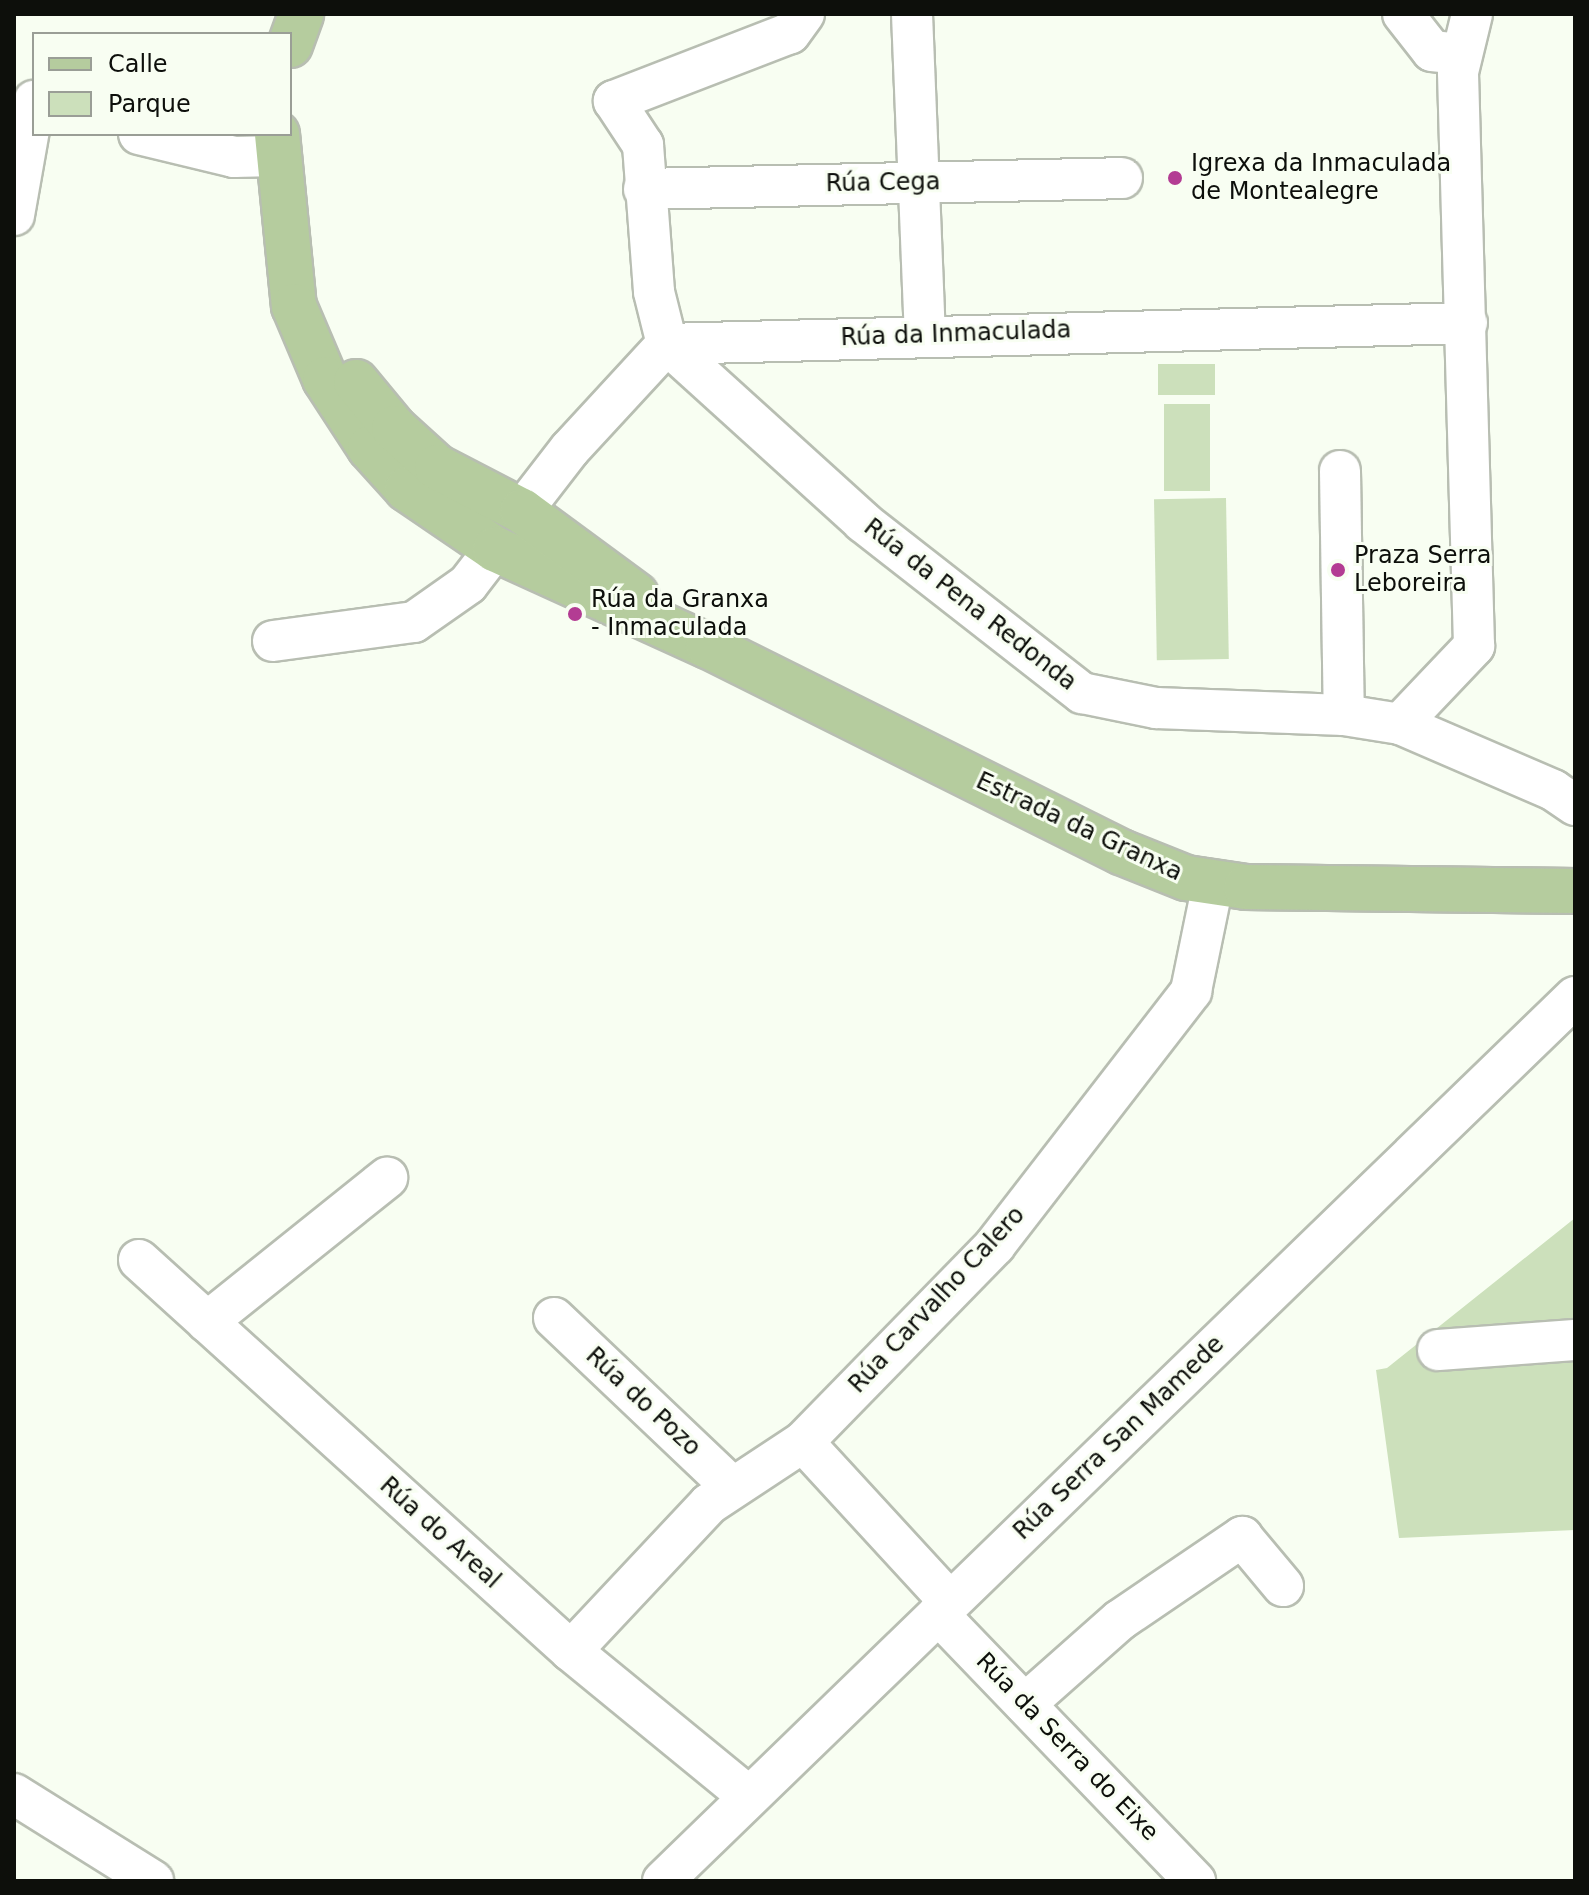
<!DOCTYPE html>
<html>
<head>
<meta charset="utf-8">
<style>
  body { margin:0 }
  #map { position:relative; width:1589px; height:1895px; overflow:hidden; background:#f8fef2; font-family:"DejaVu Sans",sans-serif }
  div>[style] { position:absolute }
  .green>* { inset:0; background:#cce0bb; transform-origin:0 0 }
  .roads { filter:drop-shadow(2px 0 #b8beb2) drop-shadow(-2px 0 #b8beb2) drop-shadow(0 2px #b8beb2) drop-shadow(0 -2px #b8beb2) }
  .minor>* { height:40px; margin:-20px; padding:0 20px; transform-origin:20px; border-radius:20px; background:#fff }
  .major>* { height:44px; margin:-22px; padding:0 22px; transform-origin:22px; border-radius:22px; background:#b5cc9e }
  .dots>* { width:22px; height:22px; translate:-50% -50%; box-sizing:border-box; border:4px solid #f8fef2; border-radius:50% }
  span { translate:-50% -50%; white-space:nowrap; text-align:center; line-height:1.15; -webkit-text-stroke:6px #f8fef2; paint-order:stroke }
  .poi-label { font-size:24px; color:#0d0f0b }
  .left { translate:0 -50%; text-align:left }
  .street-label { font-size:24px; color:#0d0f0b }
  .frame { position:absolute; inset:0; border:16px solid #0d0f0b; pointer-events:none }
  .legend { position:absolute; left:32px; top:32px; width:260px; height:104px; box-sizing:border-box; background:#f8fef2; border:2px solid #9a9e96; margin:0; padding:10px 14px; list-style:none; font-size:24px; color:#0d0f0b }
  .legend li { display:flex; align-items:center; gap:16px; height:40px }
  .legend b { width:40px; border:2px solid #9a9e96 }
</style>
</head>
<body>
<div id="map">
  <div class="green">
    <i style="left:1158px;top:364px;width:57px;height:31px"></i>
    <i style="left:1164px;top:404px;width:46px;height:87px"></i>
    <i style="left:1226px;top:498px;width:161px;height:72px;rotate:89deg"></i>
    <i style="clip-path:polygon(1575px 1218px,1575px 1530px,1399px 1538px,1376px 1370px,1387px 1368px)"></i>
  </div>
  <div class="roads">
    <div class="minor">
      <i style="left:804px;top:14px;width:24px;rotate:126deg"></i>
      <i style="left:790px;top:33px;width:189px;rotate:158.9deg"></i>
      <i style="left:614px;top:101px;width:53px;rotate:56.6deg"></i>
      <i style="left:643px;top:145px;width:147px;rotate:85.7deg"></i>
      <i style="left:654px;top:292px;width:54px;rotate:76deg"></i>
      <i style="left:667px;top:344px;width:265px;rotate:42.2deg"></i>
      <i style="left:863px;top:522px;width:278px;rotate:38deg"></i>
      <i style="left:1082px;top:693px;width:76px;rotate:11.5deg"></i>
      <i style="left:1156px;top:708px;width:188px;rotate:2.1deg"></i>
      <i style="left:1344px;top:715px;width:57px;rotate:9.1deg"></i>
      <i style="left:1400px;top:724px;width:167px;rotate:23.3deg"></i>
      <i style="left:1553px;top:790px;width:27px;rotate:34deg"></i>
      <i style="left:912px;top:14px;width:320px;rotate:87.7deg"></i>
      <i style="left:1403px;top:14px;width:47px;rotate:51.9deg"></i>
      <i style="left:1432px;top:51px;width:30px;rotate:6deg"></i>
      <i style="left:139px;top:134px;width:98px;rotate:13.6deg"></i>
      <i style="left:234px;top:157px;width:42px;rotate:-1.4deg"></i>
      <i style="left:644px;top:189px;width:478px;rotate:-1.3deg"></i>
      <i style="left:14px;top:215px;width:116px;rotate:-80deg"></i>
      <i style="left:1340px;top:471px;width:244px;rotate:89.1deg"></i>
      <i style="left:522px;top:511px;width:78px;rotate:-52.3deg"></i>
      <i style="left:570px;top:449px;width:143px;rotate:-47.3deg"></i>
      <i style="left:667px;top:344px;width:800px;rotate:-1.5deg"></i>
      <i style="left:273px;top:641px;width:142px;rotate:-7.7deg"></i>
      <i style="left:414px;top:622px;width:66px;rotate:-35.1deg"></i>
      <i style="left:468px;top:584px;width:44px;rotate:-52.4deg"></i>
      <i style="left:1400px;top:724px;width:108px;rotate:-46.5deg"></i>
      <i style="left:1474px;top:646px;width:574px;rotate:-91.6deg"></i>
      <i style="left:1458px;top:72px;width:60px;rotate:-76.4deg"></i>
      <i style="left:139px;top:1260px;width:583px;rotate:42.15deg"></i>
      <i style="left:571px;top:1651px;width:229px;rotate:39.3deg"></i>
      <i style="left:554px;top:1318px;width:245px;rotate:43.5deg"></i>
      <i style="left:207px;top:1322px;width:231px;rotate:-38.7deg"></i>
      <i style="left:1438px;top:1350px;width:137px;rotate:-4.2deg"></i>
      <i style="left:803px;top:1442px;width:217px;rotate:47.4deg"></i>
      <i style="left:938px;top:1614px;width:371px;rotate:46.1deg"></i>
      <i style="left:571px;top:1651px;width:202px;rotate:-46.8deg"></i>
      <i style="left:709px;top:1504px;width:113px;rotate:-33.4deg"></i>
      <i style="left:803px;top:1442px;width:275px;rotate:-45.7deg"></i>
      <i style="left:995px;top:1245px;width:321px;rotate:-52.3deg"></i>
      <i style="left:1191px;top:991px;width:109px;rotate:-78.4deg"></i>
      <i style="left:1025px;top:1704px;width:127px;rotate:-41.5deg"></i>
      <i style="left:1120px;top:1620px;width:148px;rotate:-34.2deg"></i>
      <i style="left:1242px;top:1537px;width:64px;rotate:50.1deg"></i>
      <i style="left:14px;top:1794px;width:164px;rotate:32deg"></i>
      <i style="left:663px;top:1881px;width:1270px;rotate:-44.11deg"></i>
    </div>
    <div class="major">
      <i style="left:290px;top:45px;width:33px;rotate:-70deg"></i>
      <i style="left:277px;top:134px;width:173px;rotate:84.4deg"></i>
      <i style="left:294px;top:306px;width:79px;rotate:67deg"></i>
      <i style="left:325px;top:379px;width:82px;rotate:56.9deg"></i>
      <i style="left:370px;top:448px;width:55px;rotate:47.9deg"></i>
      <i style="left:407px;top:489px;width:107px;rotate:34.3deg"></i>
      <i style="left:495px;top:549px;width:234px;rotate:24.5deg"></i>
      <i style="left:708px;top:646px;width:462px;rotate:26.5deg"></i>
      <i style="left:1121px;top:852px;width:70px;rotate:21.8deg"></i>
      <i style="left:1186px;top:878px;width:61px;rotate:8.5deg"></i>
      <i style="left:1246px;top:887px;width:329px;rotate:0.7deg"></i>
      <i style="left:356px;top:382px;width:60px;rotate:50.4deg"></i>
      <i style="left:394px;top:428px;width:58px;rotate:42.2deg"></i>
      <i style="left:437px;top:467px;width:96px;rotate:27.4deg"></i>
      <i style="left:522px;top:511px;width:142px;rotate:36.4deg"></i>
    </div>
  </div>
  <div class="dots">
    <i style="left:1175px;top:178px;background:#b33c93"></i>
    <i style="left:1338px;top:570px;background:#b33c93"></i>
    <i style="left:575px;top:614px;background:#b33c93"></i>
  </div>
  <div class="poi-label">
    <span class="left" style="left:1191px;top:178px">Igrexa da Inmaculada<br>de Montealegre</span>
    <span class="left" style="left:1354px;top:570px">Praza Serra<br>Leboreira</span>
    <span class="left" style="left:591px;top:614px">Rúa da Granxa<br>- Inmaculada</span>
  </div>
  <div class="street-label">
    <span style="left:883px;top:183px;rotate:-1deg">Rúa Cega</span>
    <span style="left:956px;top:334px;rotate:-2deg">Rúa da Inmaculada</span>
    <span style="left:970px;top:605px;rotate:38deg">Rúa da Pena Redonda</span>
    <span style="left:1079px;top:827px;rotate:25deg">Estrada da Granxa</span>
    <span style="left:937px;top:1300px;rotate:-47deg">Rúa Carvalho Calero</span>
    <span style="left:643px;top:1402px;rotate:43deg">Rúa do Pozo</span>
    <span style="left:1119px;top:1438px;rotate:-44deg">Rúa Serra San Mamede</span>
    <span style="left:440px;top:1533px;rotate:42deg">Rúa do Areal</span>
    <span style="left:1067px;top:1747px;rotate:46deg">Rúa da Serra do Eixe</span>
  </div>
  <div class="frame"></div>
  <ul class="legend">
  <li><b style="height:10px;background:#b5cc9e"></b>Calle</li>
  <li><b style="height:22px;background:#cce0bb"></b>Parque</li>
  </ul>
</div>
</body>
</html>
